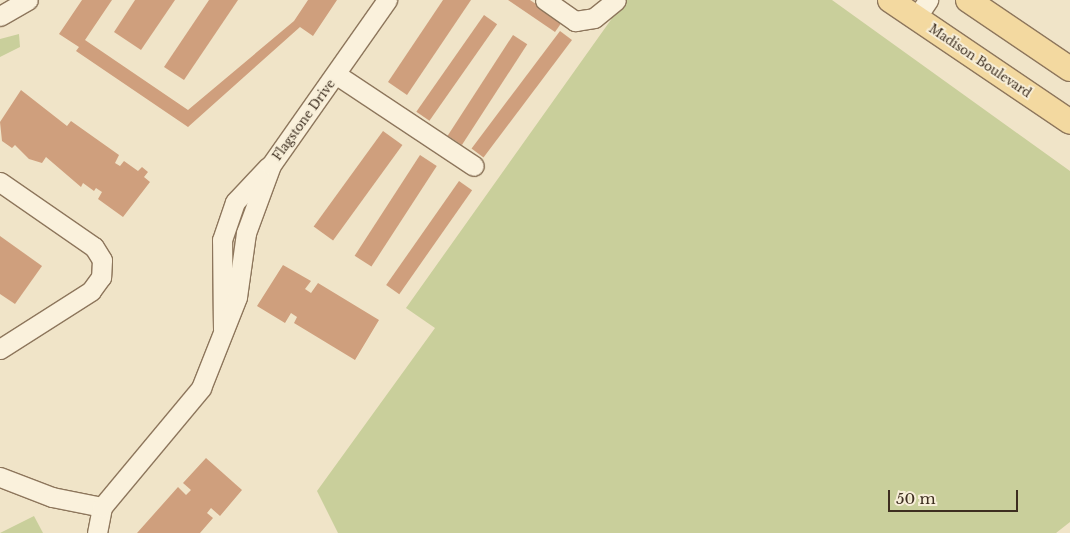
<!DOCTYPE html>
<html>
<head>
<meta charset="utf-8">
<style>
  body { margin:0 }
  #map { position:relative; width:1070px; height:533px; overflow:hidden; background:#f0e4c8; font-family:"Libre Baskerville",serif }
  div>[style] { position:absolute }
  .green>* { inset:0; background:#c9cf9b }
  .building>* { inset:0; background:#cf9f7d; transform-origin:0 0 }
  .roads { filter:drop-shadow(1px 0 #8d765c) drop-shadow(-1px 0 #8d765c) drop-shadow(0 1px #8d765c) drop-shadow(0 -1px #8d765c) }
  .minor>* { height:19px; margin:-9.5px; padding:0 9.5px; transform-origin:9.5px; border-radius:9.5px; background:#faf1dc }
  .major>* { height:24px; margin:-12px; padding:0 12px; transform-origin:12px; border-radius:12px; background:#f3d9a0 }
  span { translate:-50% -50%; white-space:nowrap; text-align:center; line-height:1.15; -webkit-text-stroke:4px #f7eed8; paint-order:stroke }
  .street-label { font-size:12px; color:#3d2e20 }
  .scale { position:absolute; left:888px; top:490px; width:130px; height:22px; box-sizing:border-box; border:2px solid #3d2e20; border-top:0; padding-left:6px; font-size:15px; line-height:18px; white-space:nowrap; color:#3d2e20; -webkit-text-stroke:4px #f7eed8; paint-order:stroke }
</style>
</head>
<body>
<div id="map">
  <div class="green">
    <i style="clip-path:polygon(625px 0,832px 0,1070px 171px,1070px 522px,1056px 533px,338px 533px,317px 491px,435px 328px,406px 308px)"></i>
    <i style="clip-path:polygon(19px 34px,20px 47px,0 57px,0 39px)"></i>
    <i style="clip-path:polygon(34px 516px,43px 533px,0 533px)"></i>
  </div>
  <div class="building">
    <i style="clip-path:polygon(82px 0,112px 0,85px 40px,188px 110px,294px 21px,308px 0,337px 0,313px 36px,300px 27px,188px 127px,76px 51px,79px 47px,59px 34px)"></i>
    <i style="clip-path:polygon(135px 0,175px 0,141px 50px,114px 32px)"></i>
    <i style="clip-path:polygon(209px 0,238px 0,184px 80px,164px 67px)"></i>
    <i style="clip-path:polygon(443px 0,471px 0,407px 95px,388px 82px)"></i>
    <i style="clip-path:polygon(508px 0,530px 0,562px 22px,555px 32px)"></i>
    <i style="left:484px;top:15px;width:16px;height:118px;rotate:35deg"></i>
    <i style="left:560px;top:31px;width:15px;height:147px;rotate:37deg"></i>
    <i style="left:513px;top:35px;width:17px;height:120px;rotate:33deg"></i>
    <i style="clip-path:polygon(21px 90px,67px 126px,71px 121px,119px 155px,115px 163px,120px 166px,124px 161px,138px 171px,142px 167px,148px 172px,144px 177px,150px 182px,123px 217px,98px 199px,102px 192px,96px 188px,94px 191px,83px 183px,81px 187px,46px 157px,42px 163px,29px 159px,15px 145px,12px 148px,2px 141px,0 122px)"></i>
    <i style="left:383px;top:131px;width:24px;height:118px;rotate:36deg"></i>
    <i style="left:420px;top:155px;width:20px;height:120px;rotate:33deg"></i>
    <i style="left:459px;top:181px;width:16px;height:127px;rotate:35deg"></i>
    <i style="clip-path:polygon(0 236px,42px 266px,15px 304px,0 294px)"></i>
    <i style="clip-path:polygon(283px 265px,311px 281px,305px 289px,311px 293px,318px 283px,379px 320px,355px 360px,294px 323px,297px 317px,291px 313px,285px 323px,257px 306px)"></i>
    <i style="clip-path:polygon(206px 458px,242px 490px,220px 516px,211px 508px,207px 513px,213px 518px,200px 533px,137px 533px,178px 487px,186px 495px,191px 490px,183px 483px)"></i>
  </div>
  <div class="roads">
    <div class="minor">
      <i style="left:545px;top:0;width:37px;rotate:35deg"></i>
      <i style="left:575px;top:21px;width:19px;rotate:-9deg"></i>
      <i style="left:594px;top:18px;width:28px;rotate:-39deg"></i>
      <i style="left:0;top:16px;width:32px;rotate:-30deg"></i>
      <i style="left:916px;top:18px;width:22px;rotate:-56deg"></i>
      <i style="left:337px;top:75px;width:164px;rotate:33.6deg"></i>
      <i style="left:0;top:182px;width:114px;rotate:34.7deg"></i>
      <i style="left:94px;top:247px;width:15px;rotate:58deg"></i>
      <i style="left:102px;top:260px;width:17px;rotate:93deg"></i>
      <i style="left:101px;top:277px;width:17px;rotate:126deg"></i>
      <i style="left:91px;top:291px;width:108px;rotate:147.5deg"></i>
      <i style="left:223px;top:329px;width:89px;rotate:-90.6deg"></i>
      <i style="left:222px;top:240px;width:40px;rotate:-71.1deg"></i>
      <i style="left:235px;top:202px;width:48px;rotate:-46.7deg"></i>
      <i style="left:0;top:477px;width:56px;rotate:21deg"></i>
      <i style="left:52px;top:497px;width:51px;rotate:11.3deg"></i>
      <i style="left:97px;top:533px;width:26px;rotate:-79deg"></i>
      <i style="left:102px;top:507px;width:155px;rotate:-50.2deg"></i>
      <i style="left:201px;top:388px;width:98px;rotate:-68.4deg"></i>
      <i style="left:237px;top:297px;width:65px;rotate:-82deg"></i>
      <i style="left:246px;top:233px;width:72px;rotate:-69.8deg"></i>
      <i style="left:271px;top:165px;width:202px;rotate:-54.9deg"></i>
    </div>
    <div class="major">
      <i style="left:890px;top:0;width:217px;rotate:34.1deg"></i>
      <i style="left:968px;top:0;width:123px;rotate:34.1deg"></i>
    </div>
  </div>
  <div class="street-label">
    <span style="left:980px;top:61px;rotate:34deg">Madison Boulevard</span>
    <span style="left:304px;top:120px;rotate:-54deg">Flagstone Drive</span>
  </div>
  <div class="scale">50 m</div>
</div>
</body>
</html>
